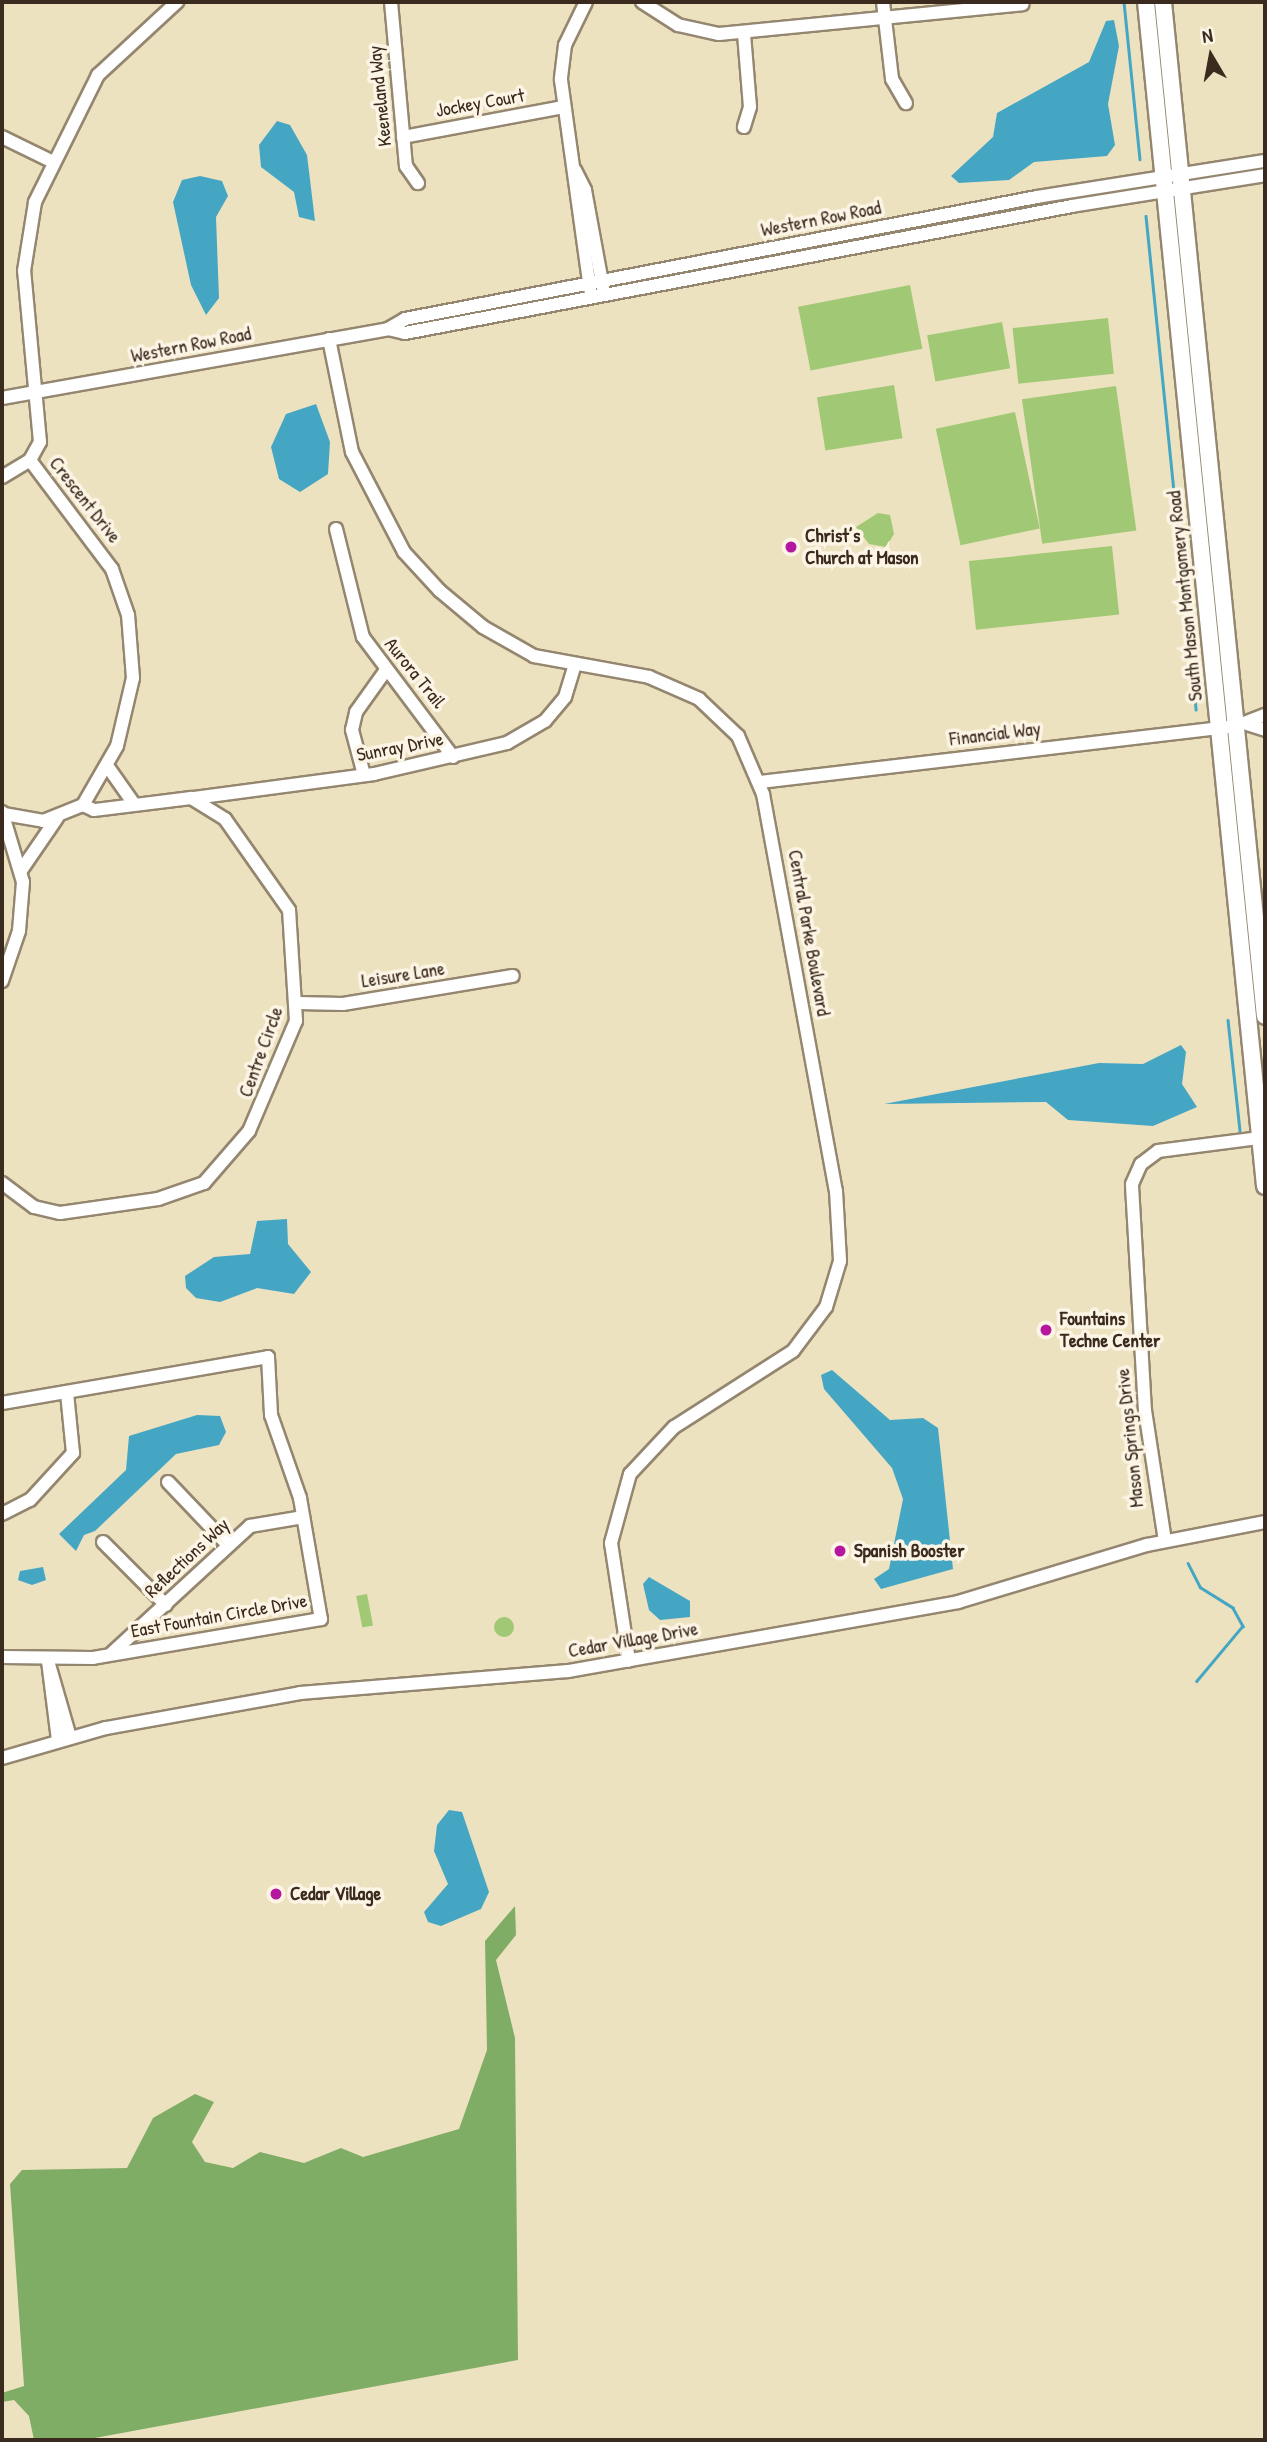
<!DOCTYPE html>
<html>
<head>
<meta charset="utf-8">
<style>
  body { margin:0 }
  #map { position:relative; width:1267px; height:2442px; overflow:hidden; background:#ede2c0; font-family:"Patrick Hand",sans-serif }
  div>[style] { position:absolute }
  .green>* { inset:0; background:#a1c975; transform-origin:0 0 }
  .round { border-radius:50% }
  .forest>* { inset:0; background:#80ad66 }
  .water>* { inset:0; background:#45a6c4 }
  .stream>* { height:2.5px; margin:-1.25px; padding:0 1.25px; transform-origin:1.25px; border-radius:1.25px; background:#45a6c4 }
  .roads { filter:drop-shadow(2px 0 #94866f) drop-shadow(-2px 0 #94866f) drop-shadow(0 2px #94866f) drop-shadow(0 -2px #94866f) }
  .minor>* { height:12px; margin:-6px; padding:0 6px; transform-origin:6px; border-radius:6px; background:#fff }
  .major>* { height:16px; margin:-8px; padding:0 8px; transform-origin:8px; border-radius:8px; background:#fff }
  .dots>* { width:19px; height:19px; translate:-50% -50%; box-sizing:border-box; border:4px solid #fcf5e5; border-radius:50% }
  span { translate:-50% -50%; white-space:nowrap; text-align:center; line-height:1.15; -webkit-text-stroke:7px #fcf5e5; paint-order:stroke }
  .street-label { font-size:19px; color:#3b2a1e }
  .poi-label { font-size:19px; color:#3b2a1e; font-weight:700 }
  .left { translate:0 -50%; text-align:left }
  .frame { position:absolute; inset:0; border:4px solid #3b2a1e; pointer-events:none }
  .north { position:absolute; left:1176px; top:21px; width:70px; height:70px; -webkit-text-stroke:5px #fcf5e5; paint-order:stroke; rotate:350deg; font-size:19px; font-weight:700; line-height:28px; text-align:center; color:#3b2a1e }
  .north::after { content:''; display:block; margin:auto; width:24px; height:32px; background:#3b2a1e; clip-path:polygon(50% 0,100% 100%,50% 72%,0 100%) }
</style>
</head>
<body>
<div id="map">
  <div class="green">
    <i style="left:910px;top:285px;width:65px;height:114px;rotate:79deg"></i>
    <i style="left:1108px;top:318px;width:56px;height:96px;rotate:84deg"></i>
    <i style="left:1002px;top:322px;width:47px;height:76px;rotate:80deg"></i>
    <i style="left:894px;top:385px;width:54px;height:78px;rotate:81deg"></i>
    <i style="left:1116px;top:386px;width:146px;height:95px;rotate:82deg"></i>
    <i style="left:1015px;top:412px;width:119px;height:81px;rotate:78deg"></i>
    <i style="clip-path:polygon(878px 513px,890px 515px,894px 534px,886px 547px,869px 544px,856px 527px)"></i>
    <i style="left:1112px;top:546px;width:69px;height:144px;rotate:84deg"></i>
    <i style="left:367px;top:1594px;width:32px;height:11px;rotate:79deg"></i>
    <i class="round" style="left:494px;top:1617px;width:20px;height:20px"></i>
  </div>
  <div class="forest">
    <i style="clip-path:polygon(515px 1906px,516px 1935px,496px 1960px,515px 2038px,518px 2360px,84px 2440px,34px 2440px,29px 2416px,14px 2400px,2px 2402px,2px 2393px,24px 2386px,10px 2184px,22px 2170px,127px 2168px,153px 2118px,195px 2094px,214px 2102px,192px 2142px,205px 2162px,233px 2168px,260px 2152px,304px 2163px,341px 2148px,363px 2157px,459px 2129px,487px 2050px,485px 1941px)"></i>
  </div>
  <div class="water">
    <i style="clip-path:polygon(1114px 20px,1119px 46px,1108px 104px,1115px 145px,1107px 156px,1034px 162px,1009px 180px,959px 183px,951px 176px,993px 137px,997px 113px,1089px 62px,1106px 21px)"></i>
    <i style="clip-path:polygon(277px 121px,290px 125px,307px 155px,315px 221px,299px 217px,294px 192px,261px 167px,259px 145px)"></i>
    <i style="clip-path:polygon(200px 176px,222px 181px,228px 196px,216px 217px,219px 298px,206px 315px,191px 285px,173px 202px,182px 180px)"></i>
    <i style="clip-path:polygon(316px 404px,330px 442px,328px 474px,300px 492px,279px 479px,271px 447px,286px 414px)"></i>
    <i style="clip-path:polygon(1181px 1045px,1186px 1052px,1182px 1084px,1197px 1107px,1153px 1126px,1068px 1120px,1046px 1102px,884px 1104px,1099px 1063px,1143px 1064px)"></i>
    <i style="clip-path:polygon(287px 1219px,288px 1244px,311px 1272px,294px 1294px,257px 1288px,220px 1302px,196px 1298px,186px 1288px,185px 1276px,214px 1257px,250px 1254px,257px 1221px)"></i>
    <i style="clip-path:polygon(832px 1370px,890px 1420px,923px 1418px,938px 1428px,953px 1569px,881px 1589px,874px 1579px,889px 1569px,903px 1499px,892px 1468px,824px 1389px,821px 1375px)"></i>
    <i style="clip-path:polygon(197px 1415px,220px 1416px,226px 1432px,219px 1445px,176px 1454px,95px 1531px,84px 1535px,76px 1551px,59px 1534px,126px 1470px,129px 1436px)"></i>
    <i style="clip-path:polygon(43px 1567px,46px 1580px,32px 1585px,18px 1580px,20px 1571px)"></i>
    <i style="clip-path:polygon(649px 1577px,690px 1601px,690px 1617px,660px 1620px,649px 1610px,643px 1584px)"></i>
    <i style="clip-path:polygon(449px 1810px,462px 1812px,489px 1892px,481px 1909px,441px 1926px,428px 1922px,424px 1912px,448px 1884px,434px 1851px,437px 1825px)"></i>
  </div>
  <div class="stream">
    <i style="left:1124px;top:2px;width:158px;rotate:84.2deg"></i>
    <i style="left:1146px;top:216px;width:496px;rotate:84.2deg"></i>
    <i style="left:1228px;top:1020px;width:111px;rotate:83.8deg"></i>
    <i style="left:1188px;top:1563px;width:27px;rotate:63deg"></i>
    <i style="left:1200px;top:1587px;width:39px;rotate:32deg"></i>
    <i style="left:1233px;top:1608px;width:21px;rotate:61deg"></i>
    <i style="left:1243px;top:1626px;width:72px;rotate:129.9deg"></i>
  </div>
  <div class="roads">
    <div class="minor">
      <i style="left:391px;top:2px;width:165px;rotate:84.8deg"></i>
      <i style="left:406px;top:166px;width:21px;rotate:55deg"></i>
      <i style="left:586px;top:2px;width:48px;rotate:116deg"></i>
      <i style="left:565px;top:45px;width:35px;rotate:97deg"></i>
      <i style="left:561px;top:80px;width:212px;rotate:82.1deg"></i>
      <i style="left:642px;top:2px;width:43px;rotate:32.6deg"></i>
      <i style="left:678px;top:25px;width:42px;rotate:12.4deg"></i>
      <i style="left:719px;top:34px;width:305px;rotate:-5.6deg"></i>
      <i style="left:883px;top:2px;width:78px;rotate:83.3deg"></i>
      <i style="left:892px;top:79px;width:28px;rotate:60deg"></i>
      <i style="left:744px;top:34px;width:73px;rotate:85.3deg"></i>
      <i style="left:750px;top:107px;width:21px;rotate:107deg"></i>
      <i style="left:2px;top:137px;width:57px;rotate:26.1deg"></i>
      <i style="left:403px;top:137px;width:164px;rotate:-10.6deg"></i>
      <i style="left:575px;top:170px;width:22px;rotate:63deg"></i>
      <i style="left:585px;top:190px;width:100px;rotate:79.6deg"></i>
      <i style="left:388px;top:329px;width:17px;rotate:13deg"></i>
      <i style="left:405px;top:333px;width:679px;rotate:-10.78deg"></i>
      <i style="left:1072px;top:206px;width:195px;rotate:-9.1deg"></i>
      <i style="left:329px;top:339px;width:115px;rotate:78.5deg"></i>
      <i style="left:352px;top:452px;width:113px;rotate:62.5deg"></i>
      <i style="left:404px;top:552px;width:53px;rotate:47.3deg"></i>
      <i style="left:440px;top:591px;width:56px;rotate:39.9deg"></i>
      <i style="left:483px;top:627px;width:59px;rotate:29.6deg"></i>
      <i style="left:534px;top:656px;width:117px;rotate:10.3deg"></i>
      <i style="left:649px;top:677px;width:55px;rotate:23.7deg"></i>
      <i style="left:699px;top:699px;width:54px;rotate:43.5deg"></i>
      <i style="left:738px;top:736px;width:63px;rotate:66.7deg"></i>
      <i style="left:763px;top:794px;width:404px;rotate:79.6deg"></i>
      <i style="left:836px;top:1191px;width:70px;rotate:86.7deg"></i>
      <i style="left:840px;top:1261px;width:48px;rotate:106.9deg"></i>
      <i style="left:826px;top:1307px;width:55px;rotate:126.9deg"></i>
      <i style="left:793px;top:1351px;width:141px;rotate:147.4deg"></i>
      <i style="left:674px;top:1427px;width:64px;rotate:133.1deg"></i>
      <i style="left:630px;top:1474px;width:72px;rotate:105.4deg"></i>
      <i style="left:611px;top:1543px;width:119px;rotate:81.3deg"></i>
      <i style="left:2px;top:398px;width:392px;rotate:-10.1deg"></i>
      <i style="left:388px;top:329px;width:20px;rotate:-30deg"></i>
      <i style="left:405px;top:319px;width:644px;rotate:-10.93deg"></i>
      <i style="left:1037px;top:197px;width:231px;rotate:-9deg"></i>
      <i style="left:2px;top:477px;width:33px;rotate:-31deg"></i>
      <i style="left:30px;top:460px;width:21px;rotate:-61deg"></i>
      <i style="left:40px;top:442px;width:172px;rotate:-95.3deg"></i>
      <i style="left:24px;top:271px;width:70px;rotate:-80.9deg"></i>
      <i style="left:35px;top:202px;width:142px;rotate:-63.6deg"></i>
      <i style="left:98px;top:75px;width:108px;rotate:-42.7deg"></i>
      <i style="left:336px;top:529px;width:111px;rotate:76deg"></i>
      <i style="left:363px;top:637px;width:150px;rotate:53.1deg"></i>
      <i style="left:1247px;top:724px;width:19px;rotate:18deg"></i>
      <i style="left:108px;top:767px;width:45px;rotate:54.9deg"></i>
      <i style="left:364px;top:775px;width:47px;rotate:-104.9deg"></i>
      <i style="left:352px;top:730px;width:18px;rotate:-77deg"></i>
      <i style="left:356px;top:712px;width:52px;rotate:-54.5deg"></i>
      <i style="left:760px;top:782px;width:479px;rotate:-6.7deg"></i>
      <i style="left:1236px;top:726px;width:31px;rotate:-21deg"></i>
      <i style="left:194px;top:798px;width:182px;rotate:-7.6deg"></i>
      <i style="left:374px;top:774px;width:137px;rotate:-13.1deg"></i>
      <i style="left:507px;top:743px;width:44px;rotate:-30.1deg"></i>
      <i style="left:545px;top:721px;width:31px;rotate:-50deg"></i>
      <i style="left:565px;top:697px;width:34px;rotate:-73deg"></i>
      <i style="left:2px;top:812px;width:73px;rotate:73.3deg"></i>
      <i style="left:23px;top:882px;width:49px;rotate:94.7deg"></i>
      <i style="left:19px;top:931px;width:53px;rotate:108.8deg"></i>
      <i style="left:4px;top:814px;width:40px;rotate:10deg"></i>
      <i style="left:43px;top:821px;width:43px;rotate:-21.8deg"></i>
      <i style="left:83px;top:805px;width:68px;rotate:-60deg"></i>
      <i style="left:117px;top:746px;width:70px;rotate:-76.8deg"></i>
      <i style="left:133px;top:678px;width:63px;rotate:-94.5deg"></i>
      <i style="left:128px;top:615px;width:49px;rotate:-109.2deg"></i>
      <i style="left:112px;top:569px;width:136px;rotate:-127deg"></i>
      <i style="left:22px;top:869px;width:62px;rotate:-55.5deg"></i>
      <i style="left:298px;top:1003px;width:45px;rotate:1.3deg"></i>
      <i style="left:343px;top:1004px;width:172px;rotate:-9.4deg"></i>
      <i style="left:2px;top:1183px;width:40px;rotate:37deg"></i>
      <i style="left:34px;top:1207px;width:27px;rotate:13deg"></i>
      <i style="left:60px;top:1213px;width:99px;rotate:-8.1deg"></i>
      <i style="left:158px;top:1199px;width:49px;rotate:-19.2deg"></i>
      <i style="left:204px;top:1183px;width:69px;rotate:-49.1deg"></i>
      <i style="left:249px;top:1131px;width:120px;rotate:-66.9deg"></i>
      <i style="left:296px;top:1021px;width:111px;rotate:-93.6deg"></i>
      <i style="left:289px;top:910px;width:111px;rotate:-125.1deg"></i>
      <i style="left:225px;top:819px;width:40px;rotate:-148deg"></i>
      <i style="left:191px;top:798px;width:98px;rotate:172.9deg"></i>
      <i style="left:94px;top:810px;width:12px;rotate:-156deg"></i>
      <i style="left:2px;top:1403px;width:270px;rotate:-9.8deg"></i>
      <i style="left:268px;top:1357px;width:58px;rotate:87deg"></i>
      <i style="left:271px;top:1415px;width:88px;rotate:70.7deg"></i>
      <i style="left:300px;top:1498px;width:123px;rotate:80.2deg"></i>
      <i style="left:321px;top:1619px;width:231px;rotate:170.3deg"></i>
      <i style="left:93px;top:1658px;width:91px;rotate:-179.4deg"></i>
      <i style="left:168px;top:1482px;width:87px;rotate:46.4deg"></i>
      <i style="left:2px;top:1514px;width:31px;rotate:-27deg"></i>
      <i style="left:30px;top:1500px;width:64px;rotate:-47.5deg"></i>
      <i style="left:73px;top:1453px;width:60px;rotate:-95.7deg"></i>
      <i style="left:1165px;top:1541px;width:132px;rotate:-98.7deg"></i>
      <i style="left:1145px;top:1411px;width:227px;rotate:-93.3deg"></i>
      <i style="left:1132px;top:1184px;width:22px;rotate:-66deg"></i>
      <i style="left:1141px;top:1164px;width:21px;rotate:-37deg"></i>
      <i style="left:1158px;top:1151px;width:103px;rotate:-7.3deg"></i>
      <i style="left:103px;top:1542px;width:89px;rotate:45deg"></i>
      <i style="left:112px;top:1653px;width:188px;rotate:-42.6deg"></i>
      <i style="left:250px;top:1526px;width:54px;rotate:-9.6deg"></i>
      <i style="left:48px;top:1661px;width:80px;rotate:82.8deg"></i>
      <i style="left:48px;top:1661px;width:79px;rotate:73.9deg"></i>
      <i style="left:2px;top:1758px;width:108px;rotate:-16.1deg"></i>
      <i style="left:106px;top:1728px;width:197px;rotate:-10.2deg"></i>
      <i style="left:300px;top:1693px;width:269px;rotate:-4.7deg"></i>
      <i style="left:568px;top:1671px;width:396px;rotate:-10deg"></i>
      <i style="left:958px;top:1602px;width:197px;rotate:-16.8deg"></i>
      <i style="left:1147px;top:1545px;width:120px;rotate:-11deg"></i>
    </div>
    <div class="major">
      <i style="left:1146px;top:2px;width:1190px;rotate:84.26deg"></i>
      <i style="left:1163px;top:2px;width:1019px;rotate:84.26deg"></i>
    </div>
  </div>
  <div class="dots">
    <i style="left:791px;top:547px;background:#b5179e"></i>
    <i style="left:1046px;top:1330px;background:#b5179e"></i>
    <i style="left:840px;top:1551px;background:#b5179e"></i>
    <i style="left:276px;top:1894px;background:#b5179e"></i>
  </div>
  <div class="street-label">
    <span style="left:380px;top:96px;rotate:-96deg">Keeneland Way</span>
    <span style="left:480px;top:103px;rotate:-10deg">Jockey Court</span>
    <span style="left:821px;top:219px;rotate:-11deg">Western Row Road</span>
    <span style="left:191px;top:345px;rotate:-11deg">Western Row Road</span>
    <span style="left:85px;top:500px;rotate:52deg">Crescent Drive</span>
    <span style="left:1185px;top:596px;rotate:-96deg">South Mason Montgomery Road</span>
    <span style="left:415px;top:673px;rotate:51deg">Aurora Trail</span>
    <span style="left:995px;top:734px;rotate:-7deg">Financial Way</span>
    <span style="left:400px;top:747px;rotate:-11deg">Sunray Drive</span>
    <span style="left:809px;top:933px;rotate:80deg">Central Parke Boulevard</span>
    <span style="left:403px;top:975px;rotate:-9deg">Leisure Lane</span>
    <span style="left:261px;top:1052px;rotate:-70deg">Centre Circle</span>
    <span style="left:1130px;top:1438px;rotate:-96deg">Mason Springs Drive</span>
    <span style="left:187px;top:1558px;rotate:-43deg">Reflections Way</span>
    <span style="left:219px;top:1616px;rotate:-10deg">East Fountain Circle Drive</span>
    <span style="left:633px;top:1640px;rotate:-10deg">Cedar Village Drive</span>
  </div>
  <div class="poi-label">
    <span class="left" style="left:805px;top:547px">Christ’s<br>Church at Mason</span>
    <span class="left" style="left:1060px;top:1330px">Fountains<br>Techne Center</span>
    <span class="left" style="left:854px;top:1551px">Spanish Booster</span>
    <span class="left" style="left:290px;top:1894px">Cedar Village</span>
  </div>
  <div class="frame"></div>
  <div class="north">N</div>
</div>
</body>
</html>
